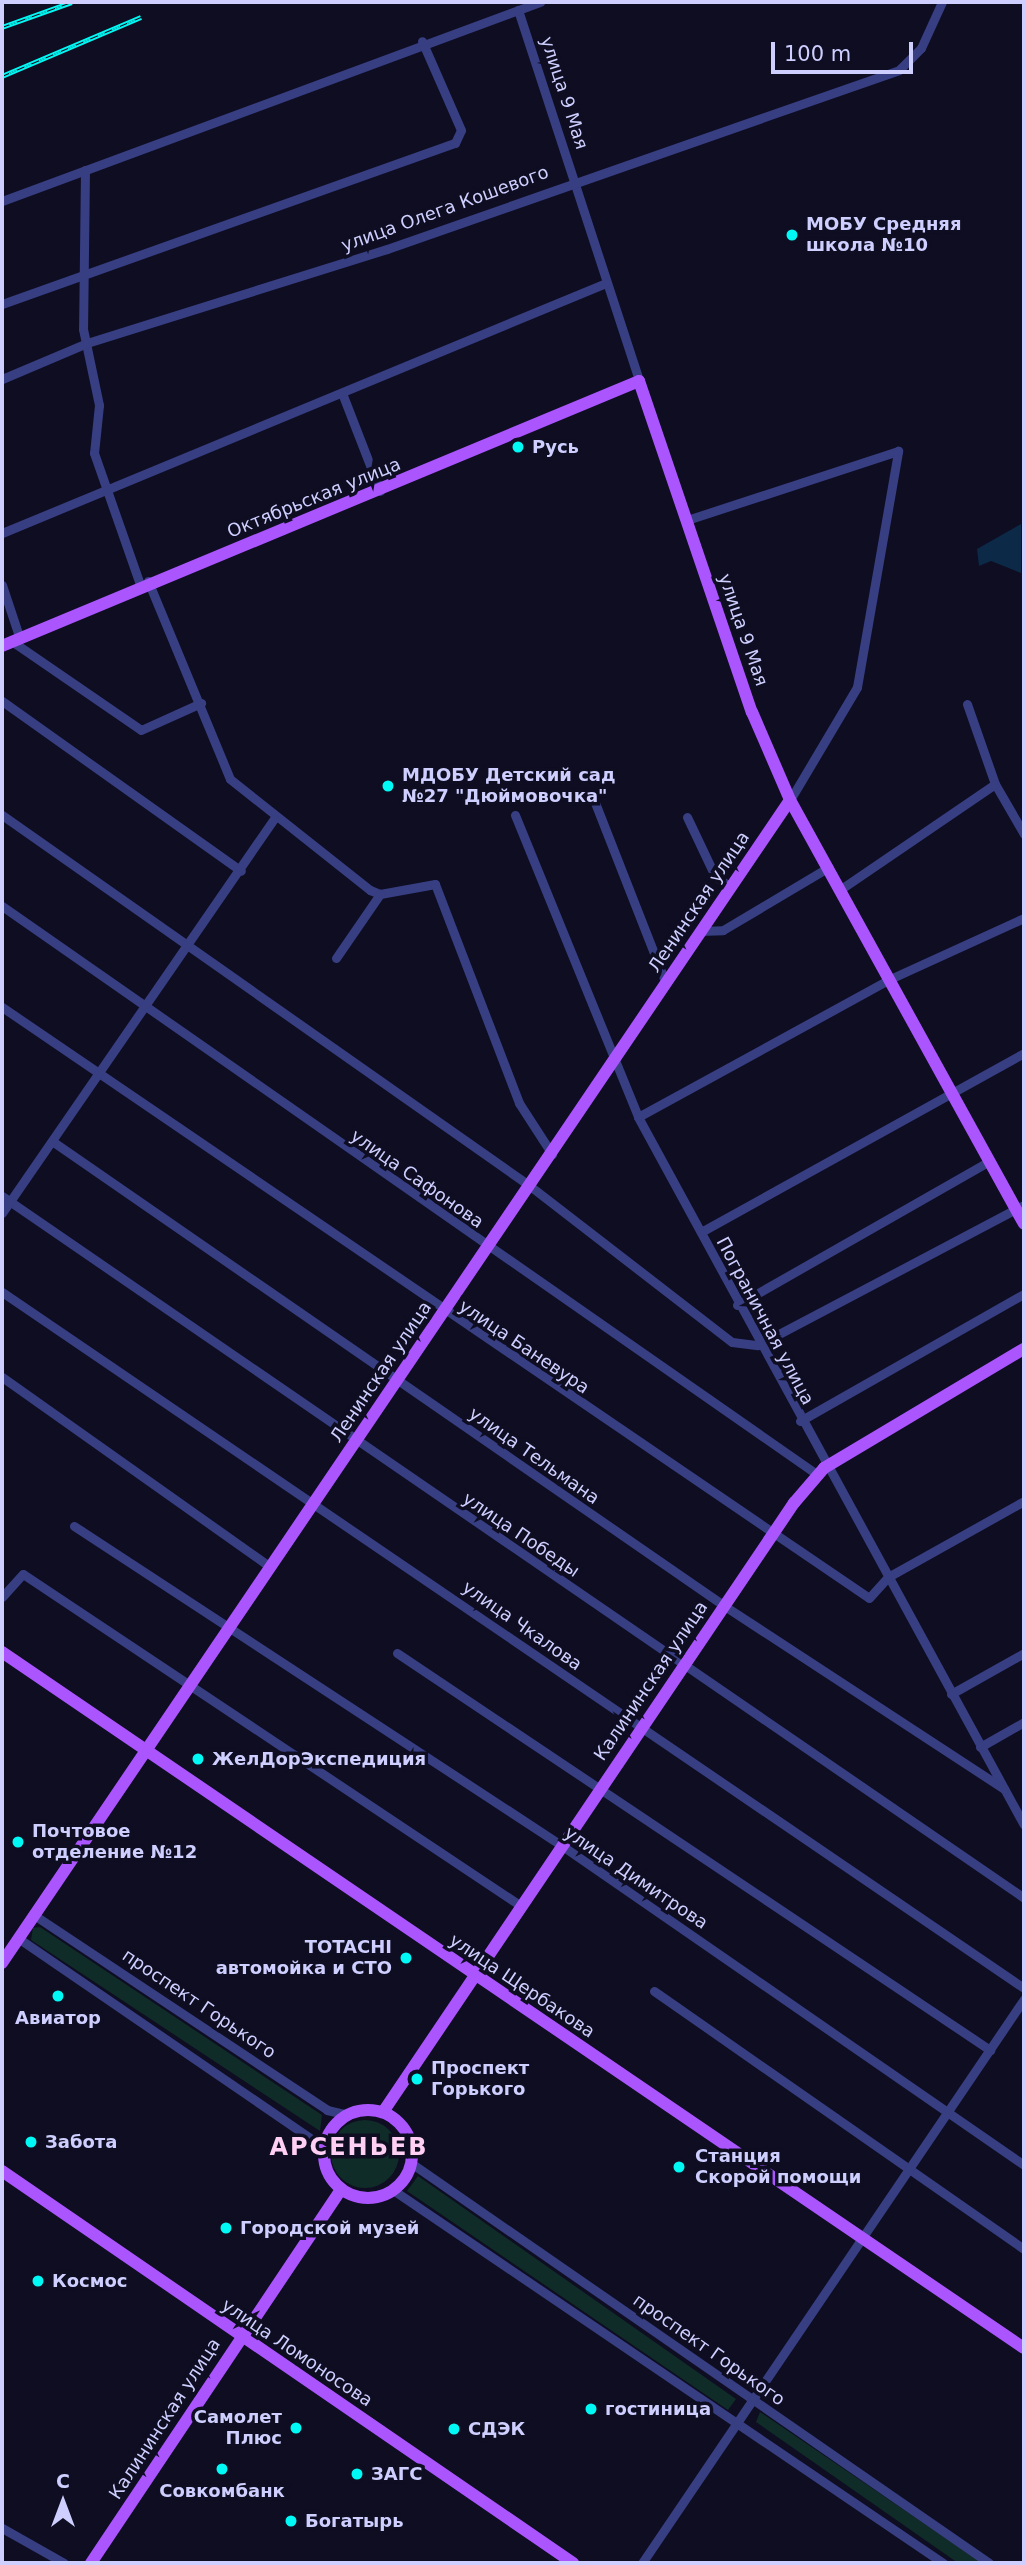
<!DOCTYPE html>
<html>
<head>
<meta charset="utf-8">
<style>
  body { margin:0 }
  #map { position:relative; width:1026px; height:2565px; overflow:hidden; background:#0e0d22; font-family:"DejaVu Sans",sans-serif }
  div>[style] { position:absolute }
  .green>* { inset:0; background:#102c28 }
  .round { border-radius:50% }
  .water>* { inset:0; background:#0c2a48 }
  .minor>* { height:9px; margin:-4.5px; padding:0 4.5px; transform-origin:4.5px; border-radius:4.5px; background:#373e82 }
  .major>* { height:12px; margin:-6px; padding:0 6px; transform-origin:6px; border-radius:6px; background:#ab55ff }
  .major>.ring { margin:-6px; padding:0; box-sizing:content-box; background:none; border:12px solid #ab55ff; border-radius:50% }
  .rail>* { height:5px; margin-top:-2.5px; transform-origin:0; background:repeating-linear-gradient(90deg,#0e0d22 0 8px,#00f9f4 0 16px); box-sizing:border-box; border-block:2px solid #00f9f4 }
  .dots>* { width:19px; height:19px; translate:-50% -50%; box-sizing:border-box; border:4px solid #0e0d22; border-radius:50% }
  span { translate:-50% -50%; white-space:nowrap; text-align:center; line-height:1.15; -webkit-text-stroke:7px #0e0d22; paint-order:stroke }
  .street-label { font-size:18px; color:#cecfff }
  .poi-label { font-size:18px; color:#cecfff; font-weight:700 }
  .left { translate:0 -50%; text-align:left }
  .right { translate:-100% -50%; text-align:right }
  .district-label { font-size:24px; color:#ffd0f4; font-weight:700; letter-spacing:2px }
  .frame { position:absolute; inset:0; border:4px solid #cecfff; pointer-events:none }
  .north { position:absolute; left:28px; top:2467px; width:70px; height:70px; -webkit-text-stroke:5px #0e0d22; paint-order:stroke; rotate:0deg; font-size:19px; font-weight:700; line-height:28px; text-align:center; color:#cecfff }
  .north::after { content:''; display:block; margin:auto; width:24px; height:32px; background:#cecfff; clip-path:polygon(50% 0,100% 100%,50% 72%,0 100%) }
  .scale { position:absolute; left:771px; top:42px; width:142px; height:32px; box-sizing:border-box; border:4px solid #cecfff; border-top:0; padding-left:9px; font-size:21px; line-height:24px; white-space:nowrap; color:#cecfff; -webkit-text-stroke:5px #0e0d22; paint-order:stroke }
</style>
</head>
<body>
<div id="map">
  <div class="green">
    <i style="clip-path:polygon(40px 1927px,322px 2115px,320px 2131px,31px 1940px,33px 1928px)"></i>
    <i class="round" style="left:331px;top:2120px;width:68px;height:68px"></i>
    <i style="clip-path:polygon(418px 2176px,736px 2399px,728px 2410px,407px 2191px)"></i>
    <i style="clip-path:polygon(760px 2412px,982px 2563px,958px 2563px,756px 2422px)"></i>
  </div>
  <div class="water">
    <i style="clip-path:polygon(1021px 524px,1021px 573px,991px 561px,979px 566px,977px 549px)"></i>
  </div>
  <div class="minor">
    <i style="left:518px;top:10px;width:390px;rotate:71.9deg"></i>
    <i style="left:85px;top:170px;width:159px;rotate:90.7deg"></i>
    <i style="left:83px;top:329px;width:78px;rotate:78.1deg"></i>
    <i style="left:99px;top:405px;width:48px;rotate:95.9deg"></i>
    <i style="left:94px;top:453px;width:139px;rotate:70.7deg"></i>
    <i style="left:2px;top:201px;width:574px;rotate:-20.3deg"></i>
    <i style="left:2px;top:304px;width:481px;rotate:-19.6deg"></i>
    <i style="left:455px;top:143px;width:14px;rotate:-65deg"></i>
    <i style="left:461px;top:130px;width:97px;rotate:-113.7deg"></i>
    <i style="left:2px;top:379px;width:92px;rotate:-23deg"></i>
    <i style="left:87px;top:343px;width:314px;rotate:-17.4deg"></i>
    <i style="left:387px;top:249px;width:542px;rotate:-19.27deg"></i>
    <i style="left:899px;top:70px;width:31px;rotate:-45deg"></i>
    <i style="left:921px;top:48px;width:51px;rotate:-65.5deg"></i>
    <i style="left:342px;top:393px;width:105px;rotate:68.8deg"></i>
    <i style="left:687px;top:520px;width:222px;rotate:-18.1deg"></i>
    <i style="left:2px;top:533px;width:654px;rotate:-22.49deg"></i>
    <i style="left:148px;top:581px;width:214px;rotate:67.5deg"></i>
    <i style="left:230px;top:779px;width:179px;rotate:38.4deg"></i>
    <i style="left:370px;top:890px;width:11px;rotate:22deg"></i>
    <i style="left:380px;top:894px;width:56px;rotate:-10.3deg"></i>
    <i style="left:435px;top:884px;width:235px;rotate:69deg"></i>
    <i style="left:519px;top:1103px;width:61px;rotate:57.1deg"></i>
    <i style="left:2px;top:585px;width:57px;rotate:71.6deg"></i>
    <i style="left:13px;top:642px;width:155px;rotate:34.5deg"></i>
    <i style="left:141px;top:730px;width:66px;rotate:-24.2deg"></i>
    <i style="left:2px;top:701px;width:293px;rotate:35.4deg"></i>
    <i style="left:967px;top:704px;width:85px;rotate:70.7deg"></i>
    <i style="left:995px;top:784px;width:58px;rotate:59.9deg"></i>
    <i style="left:592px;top:795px;width:200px;rotate:68.6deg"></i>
    <i style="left:790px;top:800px;width:131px;rotate:-59.3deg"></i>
    <i style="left:857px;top:687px;width:240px;rotate:-80.1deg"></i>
    <i style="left:2px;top:815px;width:645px;rotate:35.09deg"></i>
    <i style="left:530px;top:1186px;width:255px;rotate:37.7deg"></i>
    <i style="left:732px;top:1342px;width:26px;rotate:7deg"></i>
    <i style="left:758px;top:1345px;width:301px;rotate:-27.8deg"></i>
    <i style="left:515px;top:815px;width:326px;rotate:67.8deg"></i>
    <i style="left:638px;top:1117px;width:806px;rotate:61.4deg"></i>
    <i style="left:687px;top:817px;width:65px;rotate:64.6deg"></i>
    <i style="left:715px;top:876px;width:17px;rotate:36deg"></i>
    <i style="left:841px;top:889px;width:186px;rotate:-34.3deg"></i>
    <i style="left:2px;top:906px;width:995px;rotate:34.89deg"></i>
    <i style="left:699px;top:931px;width:24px;rotate:-2deg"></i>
    <i style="left:723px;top:930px;width:123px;rotate:-30.7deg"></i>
    <i style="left:336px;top:958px;width:78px;rotate:-55.5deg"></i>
    <i style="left:2px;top:1007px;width:1049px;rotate:34.28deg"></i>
    <i style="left:869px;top:1598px;width:28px;rotate:-48deg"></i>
    <i style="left:888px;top:1577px;width:156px;rotate:-29.2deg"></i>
    <i style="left:638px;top:1117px;width:287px;rotate:-28.7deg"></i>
    <i style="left:890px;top:979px;width:147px;rotate:-24.5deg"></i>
    <i style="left:52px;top:1141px;width:816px;rotate:34.66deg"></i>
    <i style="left:723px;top:1605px;width:336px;rotate:33.2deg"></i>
    <i style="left:2px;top:1196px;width:1240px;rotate:34.48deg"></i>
    <i style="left:2px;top:1213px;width:479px;rotate:-55.4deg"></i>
    <i style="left:701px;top:1232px;width:369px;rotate:-29deg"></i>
    <i style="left:2px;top:1292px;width:1236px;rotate:34.26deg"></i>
    <i style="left:737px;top:1305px;width:290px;rotate:-29.7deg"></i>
    <i style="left:2px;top:1377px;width:327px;rotate:35.3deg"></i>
    <i style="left:800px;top:1421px;width:257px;rotate:-29.6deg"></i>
    <i style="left:74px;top:1526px;width:582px;rotate:33.23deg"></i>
    <i style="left:561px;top:1845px;width:563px;rotate:34.65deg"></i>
    <i style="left:2px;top:1597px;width:31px;rotate:-48deg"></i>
    <i style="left:23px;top:1574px;width:595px;rotate:33.69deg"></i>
    <i style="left:397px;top:1653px;width:714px;rotate:33.8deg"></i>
    <i style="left:951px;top:1694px;width:84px;rotate:-29.3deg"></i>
    <i style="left:980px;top:1747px;width:51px;rotate:-29.6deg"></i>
    <i style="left:34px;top:1915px;width:352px;rotate:33.6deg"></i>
    <i style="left:327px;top:2110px;width:22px;rotate:13deg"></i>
    <i style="left:18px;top:1938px;width:372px;rotate:34.4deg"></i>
    <i style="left:654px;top:1991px;width:451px;rotate:34.9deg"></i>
    <i style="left:411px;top:2163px;width:703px;rotate:34.68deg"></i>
    <i style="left:393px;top:2190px;width:665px;rotate:34.14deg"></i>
    <i style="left:2px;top:2528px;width:71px;rotate:29.4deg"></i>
    <i style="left:642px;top:2563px;width:681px;rotate:-55.89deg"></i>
  </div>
  <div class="major">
    <i style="left:2px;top:646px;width:690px;rotate:-22.59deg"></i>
    <i style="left:639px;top:381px;width:350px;rotate:71.2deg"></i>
    <i style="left:752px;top:712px;width:96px;rotate:66.6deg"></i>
    <i style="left:790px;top:800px;width:484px;rotate:61.1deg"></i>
    <i style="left:2px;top:1652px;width:1236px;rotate:34.26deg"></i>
    <i style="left:2px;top:1963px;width:1405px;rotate:-55.88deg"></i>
    <i class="ring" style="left:324px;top:2110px;width:76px;height:76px"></i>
    <i style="left:383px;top:2112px;width:735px;rotate:-55.99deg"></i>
    <i style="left:794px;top:1503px;width:46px;rotate:-49.4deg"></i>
    <i style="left:824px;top:1468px;width:233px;rotate:-30.8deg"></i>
    <i style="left:2px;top:2171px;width:693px;rotate:34.47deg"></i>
    <i style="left:91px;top:2563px;width:449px;rotate:-56.2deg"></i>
  </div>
  <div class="rail">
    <i style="left:2px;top:27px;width:74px;rotate:-19.7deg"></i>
    <i style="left:2px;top:76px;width:151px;rotate:-23deg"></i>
  </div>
  <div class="dots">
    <i style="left:792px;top:235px;background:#00f9f4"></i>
    <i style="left:518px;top:447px;background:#00f9f4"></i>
    <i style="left:388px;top:786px;background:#00f9f4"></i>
    <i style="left:198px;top:1759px;background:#00f9f4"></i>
    <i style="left:18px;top:1842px;background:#00f9f4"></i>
    <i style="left:406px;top:1958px;background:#00f9f4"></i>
    <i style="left:58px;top:1996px;background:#00f9f4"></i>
    <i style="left:417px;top:2079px;background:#00f9f4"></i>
    <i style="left:31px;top:2142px;background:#00f9f4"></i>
    <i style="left:679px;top:2167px;background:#00f9f4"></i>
    <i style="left:226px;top:2228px;background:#00f9f4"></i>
    <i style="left:38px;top:2281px;background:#00f9f4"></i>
    <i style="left:591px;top:2409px;background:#00f9f4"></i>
    <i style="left:296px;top:2428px;background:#00f9f4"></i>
    <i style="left:454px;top:2429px;background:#00f9f4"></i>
    <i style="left:222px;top:2469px;background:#00f9f4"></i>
    <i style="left:357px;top:2474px;background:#00f9f4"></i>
    <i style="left:291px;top:2521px;background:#00f9f4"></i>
  </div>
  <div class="street-label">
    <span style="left:564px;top:93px;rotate:72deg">улица 9 Мая</span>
    <span style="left:445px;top:209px;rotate:-20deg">улица Олега Кошевого</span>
    <span style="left:314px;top:498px;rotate:-22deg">Октябрьская улица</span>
    <span style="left:743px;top:630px;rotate:71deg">улица 9 Мая</span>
    <span style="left:699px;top:902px;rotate:-56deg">Ленинская улица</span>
    <span style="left:417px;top:1179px;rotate:35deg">улица Сафонова</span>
    <span style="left:765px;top:1321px;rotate:62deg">Пограничная улица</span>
    <span style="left:524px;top:1347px;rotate:34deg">улица Баневура</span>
    <span style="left:381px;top:1372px;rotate:-56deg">Ленинская улица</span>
    <span style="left:534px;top:1456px;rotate:35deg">улица Тельмана</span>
    <span style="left:521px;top:1535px;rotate:34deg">улица Победы</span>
    <span style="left:522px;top:1626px;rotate:35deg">улица Чкалова</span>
    <span style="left:651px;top:1681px;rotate:-56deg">Калининская улица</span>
    <span style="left:636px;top:1878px;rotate:34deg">улица Димитрова</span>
    <span style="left:522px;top:1986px;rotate:34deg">улица Щербакова</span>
    <span style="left:199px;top:2004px;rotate:34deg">проспект Горького</span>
    <span style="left:709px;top:2350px;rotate:35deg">проспект Горького</span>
    <span style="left:297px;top:2353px;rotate:34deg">улица Ломоносова</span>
    <span style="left:165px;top:2419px;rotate:-57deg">Калининская улица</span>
  </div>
  <div class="poi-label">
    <span class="left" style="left:806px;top:235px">МОБУ Средняя<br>школа №10</span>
    <span class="left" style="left:532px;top:447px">Русь</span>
    <span class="left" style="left:402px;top:786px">МДОБУ Детский сад<br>№27 "Дюймовочка"</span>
    <span class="left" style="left:212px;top:1759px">ЖелДорЭкспедиция</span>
    <span class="left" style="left:32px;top:1842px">Почтовое<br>отделение №12</span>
    <span class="right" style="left:392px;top:1958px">TOTACHI<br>автомойка и СТО</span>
    <span style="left:58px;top:2018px">Авиатор</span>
    <span class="left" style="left:431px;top:2079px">Проспект<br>Горького</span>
    <span class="left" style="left:45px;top:2142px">Забота</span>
    <span class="left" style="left:695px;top:2167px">Станция<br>Скорой помощи</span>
    <span class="left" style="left:240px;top:2228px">Городской музей</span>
    <span class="left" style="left:52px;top:2281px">Космос</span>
    <span class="left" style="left:605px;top:2409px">гостиница</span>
    <span class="right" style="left:282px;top:2428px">Самолет<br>Плюс</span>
    <span class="left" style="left:468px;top:2429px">СДЭК</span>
    <span class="left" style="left:371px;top:2474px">ЗАГС</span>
    <span style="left:222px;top:2491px">Совкомбанк</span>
    <span class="left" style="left:305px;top:2521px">Богатырь</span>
  </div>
  <div class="district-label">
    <span style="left:349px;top:2148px">АРСЕНЬЕВ</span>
  </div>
  <div class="frame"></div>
  <div class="north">С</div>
  <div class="scale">100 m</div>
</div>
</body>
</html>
